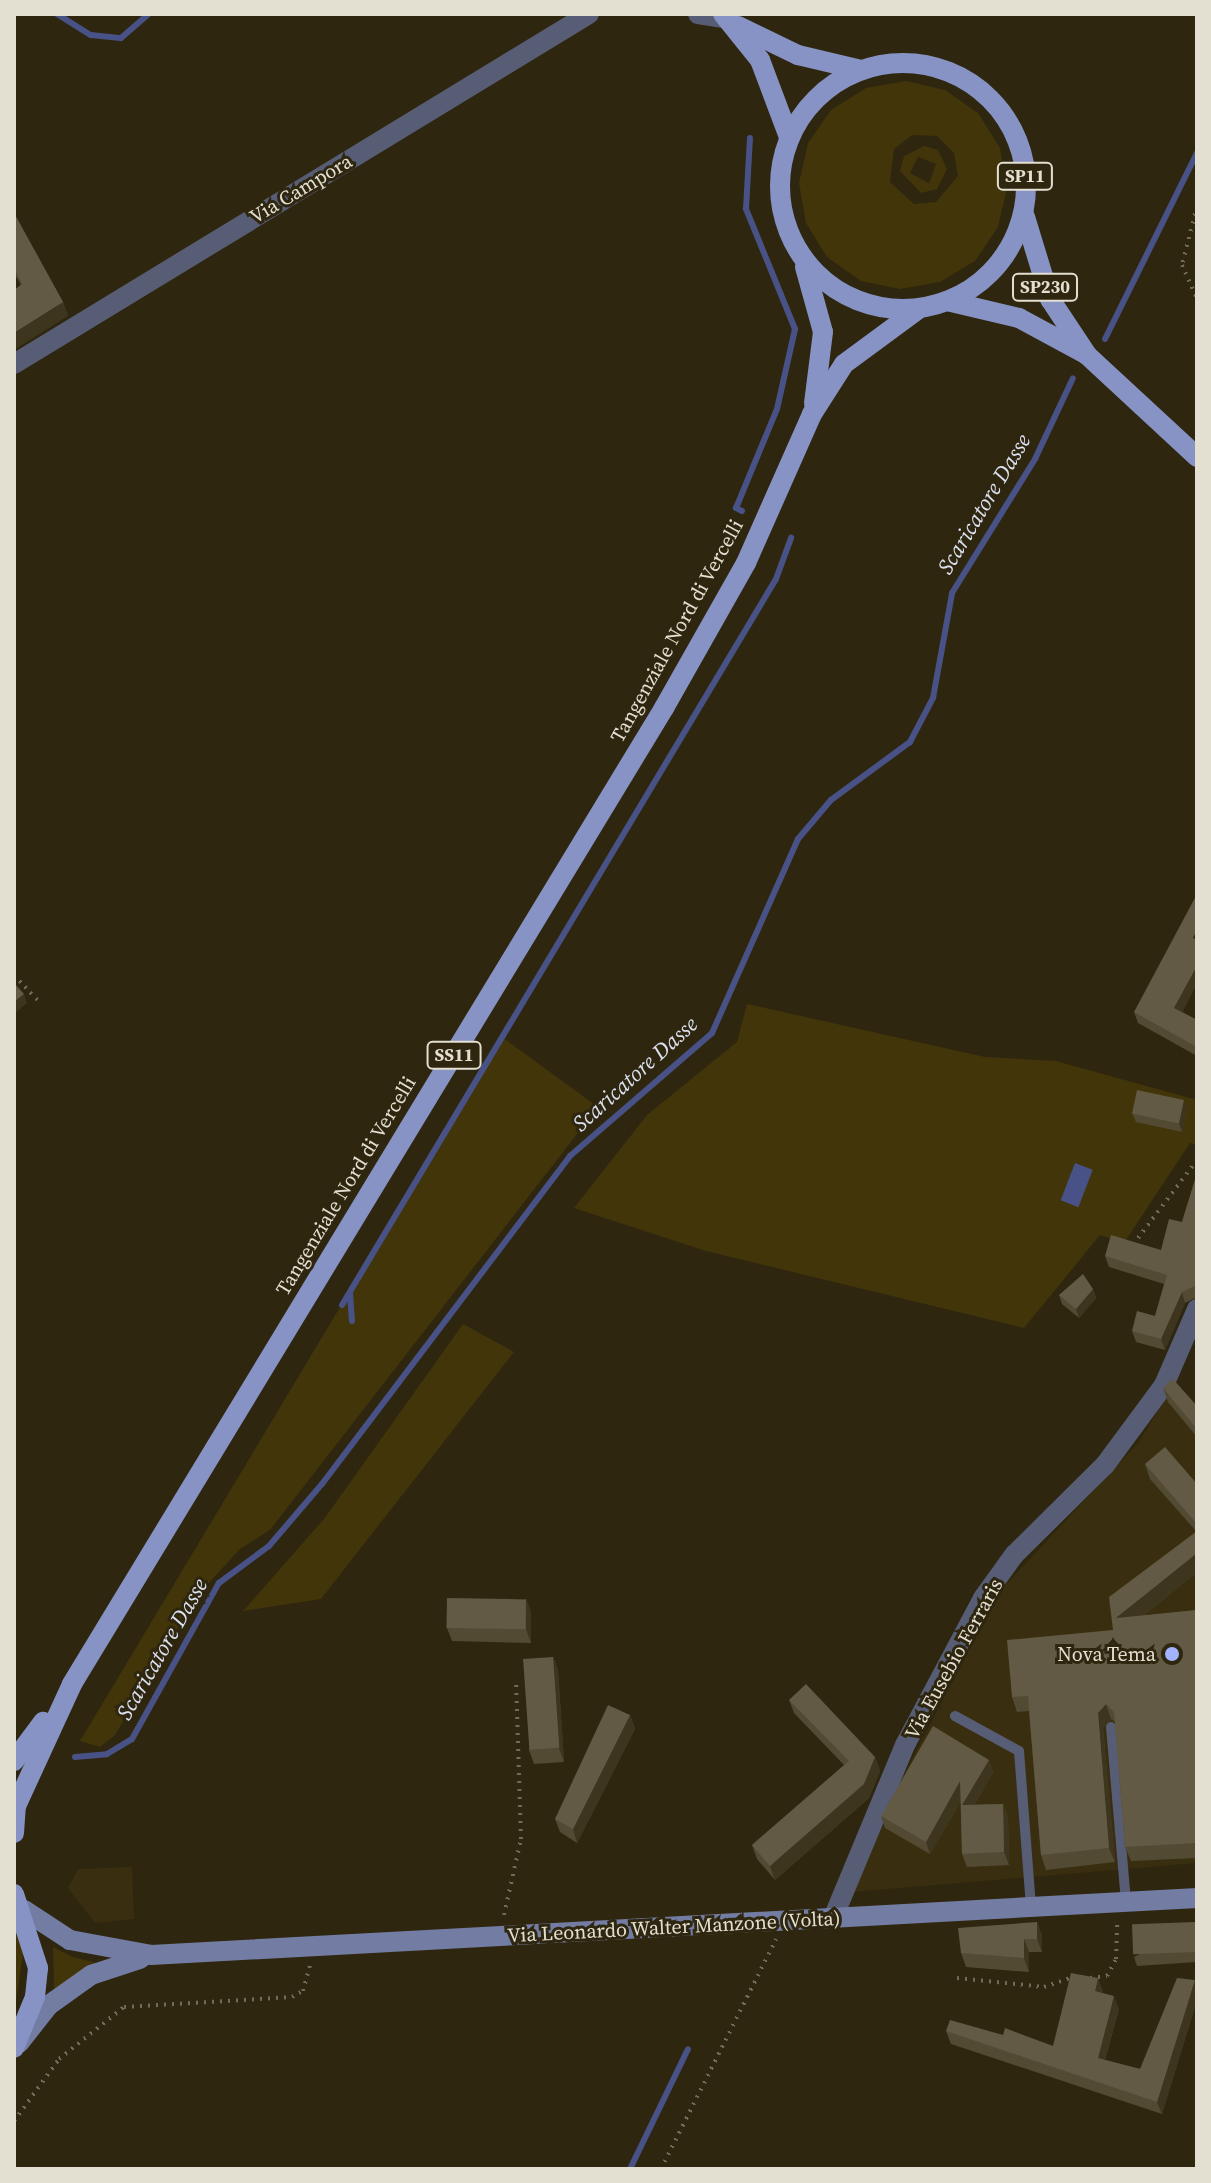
<!DOCTYPE html>
<html>
<head>
<meta charset="utf-8">
<style>
  body { margin:0 }
  #map { position:relative; width:1211px; height:2183px; overflow:hidden; background:#2e260f; font-family:"Source Serif 4",serif }
  div>[style] { position:absolute }
  .built>* { inset:0; background:#392f10 }
  .green>* { inset:0; background:#42350a }
  .water>* { inset:0; background:#485287; transform-origin:0 0 }
  .stream>* { height:6px; margin:-3px; padding:0 3px; transform-origin:3px; border-radius:3px; background:#485287 }
  .path>* { height:4px; margin-top:-2px; transform-origin:0; background:repeating-linear-gradient(90deg,#726b58 0 2px,transparent 0 8px) }
  .lane>* { height:10px; margin:-5px; padding:0 5px; transform-origin:5px; border-radius:5px; background:#575d75 }
  .street>* { height:20px; margin:-10px; padding:0 10px; transform-origin:10px; border-radius:10px; background:#575d75 }
  .secondary>* { height:20px; margin:-10px; padding:0 10px; transform-origin:10px; border-radius:10px; background:#737ca2 }
  .primary>* { height:20px; margin:-10px; padding:0 10px; transform-origin:10px; border-radius:10px; background:#8793c4 }
  .primary>.ring { margin:-10px; padding:0; box-sizing:content-box; background:none; border:20px solid #8793c4; border-radius:50% }
  .wall>* { inset:0; background:#524a33 }
  .shaded-wall>* { inset:0; background:#3d351d }
  .building>* { inset:0; background:#625a44; transform-origin:0 0 }
  .dots>* { width:22px; height:22px; translate:-50% -50%; box-sizing:border-box; border:4px solid #2e260f; border-radius:50% }
  span { translate:-50% -50%; white-space:nowrap; text-align:center; line-height:1.15; -webkit-text-stroke:6px #2e260f; paint-order:stroke }
  .shield-label span { padding:2px 6px; background:#2e260f; border:2px solid; border-radius:6px; -webkit-text-stroke-width:0 }
  .shield-label { font-size:18px; color:#e3dfd1; font-weight:700 }
  .street-label { font-size:20px; color:#e3dfd1 }
  .poi-label { font-size:20px; color:#e3dfd1 }
  .right { translate:-100% -50%; text-align:right }
  .water-label { font-size:22px; color:#dde2f2; font-style:italic }
  .frame { position:absolute; inset:0; border:16px solid #e3dfd1; pointer-events:none }
</style>
</head>
<body>
<div id="map">
  <div class="built">
    <i style="clip-path:polygon(1175px 1382px,1197px 1406px,1197px 1863px,851px 1892px,868px 1843px,1000px 1591px,1139px 1442px)"></i>
    <i style="clip-path:polygon(132px 1867px,134px 1919px,95px 1923px,68px 1888px,78px 1869px)"></i>
  </div>
  <div class="green">
    <i style="clip-path:polygon(evenodd,906px 81px,945px 90px,978px 113px,1000px 148px,1007px 188px,998px 227px,975px 261px,940px 282px,900px 289px,861px 281px,827px 257px,806px 223px,799px 183px,808px 143px,831px 110px,866px 88px,906px 81px,912px 135px,937px 136px,954px 153px,958px 176px,936px 202px,914px 204px,890px 182px,894px 149px,912px 135px)"></i>
    <i style="clip-path:polygon(evenodd,924px 146px,938px 150px,947px 169px,937px 189px,921px 193px,900px 171px,904px 156px,924px 146px,918px 157px,936px 164px,929px 183px,910px 173px,918px 157px)"></i>
    <i style="clip-path:polygon(747px 1004px,985px 1057px,1056px 1061px,1197px 1100px,1197px 1145px,1190px 1143px,1124px 1243px,1100px 1235px,1024px 1328px,706px 1251px,574px 1208px,647px 1115px,737px 1042px)"></i>
    <i style="clip-path:polygon(502px 1037px,598px 1107px,270px 1530px,240px 1549px,195px 1598px,115px 1735px,100px 1747px,80px 1741px)"></i>
    <i style="clip-path:polygon(463px 1324px,514px 1352px,321px 1599px,243px 1611px,324px 1519px)"></i>
    <i style="clip-path:polygon(14px 1926px,23px 1954px,14px 2015px)"></i>
    <i style="clip-path:polygon(53px 1947px,73px 1957px,97px 1963px,54px 1989px)"></i>
  </div>
  <div class="water">
    <i style="left:1075px;top:1163px;width:19px;height:40px;rotate:21deg"></i>
  </div>
  <div class="stream">
    <i style="left:57px;top:14px;width:40px;rotate:32deg"></i>
    <i style="left:91px;top:35px;width:30px;rotate:6deg"></i>
    <i style="left:121px;top:38px;width:37px;rotate:-41deg"></i>
    <i style="left:1105px;top:339px;width:208px;rotate:-63.7deg"></i>
    <i style="left:742px;top:511px;width:7px;rotate:-153deg"></i>
    <i style="left:736px;top:508px;width:107px;rotate:-67.5deg"></i>
    <i style="left:777px;top:409px;width:82px;rotate:-77.3deg"></i>
    <i style="left:795px;top:329px;width:130px;rotate:-112.2deg"></i>
    <i style="left:746px;top:209px;width:71px;rotate:-86.8deg"></i>
    <i style="left:350px;top:1293px;width:28px;rotate:86deg"></i>
    <i style="left:342px;top:1305px;width:846px;rotate:-59.13deg"></i>
    <i style="left:776px;top:579px;width:44px;rotate:-69.9deg"></i>
    <i style="left:75px;top:1757px;width:32px;rotate:-5deg"></i>
    <i style="left:107px;top:1754px;width:29px;rotate:-31deg"></i>
    <i style="left:132px;top:1739px;width:179px;rotate:-60.9deg"></i>
    <i style="left:219px;top:1583px;width:62px;rotate:-36.5deg"></i>
    <i style="left:269px;top:1546px;width:82px;rotate:-49.5deg"></i>
    <i style="left:322px;top:1484px;width:411px;rotate:-52.9deg"></i>
    <i style="left:570px;top:1156px;width:188px;rotate:-40.9deg"></i>
    <i style="left:712px;top:1033px;width:212px;rotate:-66.1deg"></i>
    <i style="left:798px;top:839px;width:51px;rotate:-49.8deg"></i>
    <i style="left:831px;top:800px;width:98px;rotate:-36.3deg"></i>
    <i style="left:910px;top:742px;width:50px;rotate:-62.4deg"></i>
    <i style="left:933px;top:698px;width:107px;rotate:-79.7deg"></i>
    <i style="left:952px;top:593px;width:158px;rotate:-58.2deg"></i>
    <i style="left:1035px;top:459px;width:89px;rotate:-64.9deg"></i>
    <i style="left:630px;top:2169px;width:133px;rotate:-64.2deg"></i>
  </div>
  <div class="path">
    <i style="left:1197px;top:206px;width:61px;rotate:104.3deg"></i>
    <i style="left:1182px;top:265px;width:37px;rotate:66deg"></i>
    <i style="left:14px;top:975px;width:34px;rotate:47deg"></i>
    <i style="left:1138px;top:1238px;width:98px;rotate:-52.9deg"></i>
    <i style="left:504px;top:1915px;width:78px;rotate:-77.4deg"></i>
    <i style="left:521px;top:1839px;width:159px;rotate:-91.8deg"></i>
    <i style="left:957px;top:1978px;width:87px;rotate:5.9deg"></i>
    <i style="left:1044px;top:1987px;width:31px;rotate:-19deg"></i>
    <i style="left:1090px;top:1978px;width:17px;rotate:-7deg"></i>
    <i style="left:1107px;top:1976px;width:19px;rotate:-62deg"></i>
    <i style="left:1116px;top:1959px;width:38px;rotate:-88deg"></i>
    <i style="left:14px;top:2121px;width:77px;rotate:-54deg"></i>
    <i style="left:59px;top:2059px;width:83px;rotate:-38.7deg"></i>
    <i style="left:124px;top:2007px;width:168px;rotate:-3.4deg"></i>
    <i style="left:292px;top:1997px;width:13px;rotate:-29deg"></i>
    <i style="left:303px;top:1991px;width:27px;rotate:-75deg"></i>
    <i style="left:661px;top:2169px;width:257px;rotate:-63.4deg"></i>
  </div>
  <div class="lane">
    <i style="left:955px;top:1716px;width:73px;rotate:28.7deg"></i>
    <i style="left:1019px;top:1751px;width:156px;rotate:85.6deg"></i>
    <i style="left:1111px;top:1727px;width:176px;rotate:85.1deg"></i>
  </div>
  <div class="street">
    <i style="left:698px;top:14px;width:31px;rotate:9deg"></i>
    <i style="left:14px;top:364px;width:673px;rotate:-31.33deg"></i>
    <i style="left:833px;top:1918px;width:187px;rotate:-67.4deg"></i>
    <i style="left:905px;top:1745px;width:166px;rotate:-62deg"></i>
    <i style="left:983px;top:1598px;width:53px;rotate:-54.2deg"></i>
    <i style="left:1014px;top:1555px;width:128px;rotate:-44.7deg"></i>
    <i style="left:1105px;top:1465px;width:99px;rotate:-53.6deg"></i>
    <i style="left:1164px;top:1385px;width:83px;rotate:-66.5deg"></i>
  </div>
  <div class="secondary">
    <i style="left:24px;top:1910px;width:55px;rotate:33.1deg"></i>
    <i style="left:70px;top:1940px;width:82px;rotate:10.5deg"></i>
    <i style="left:151px;top:1955px;width:1048px;rotate:-3.12deg"></i>
    <i style="left:19px;top:2043px;width:48px;rotate:-51.7deg"></i>
    <i style="left:49px;top:2005px;width:52px;rotate:-35.5deg"></i>
    <i style="left:91px;top:1975px;width:52px;rotate:-18.1deg"></i>
  </div>
  <div class="primary">
    <i style="left:723px;top:14px;width:59px;rotate:51.2deg"></i>
    <i style="left:760px;top:60px;width:82px;rotate:69.4deg"></i>
    <i style="left:738px;top:26px;width:67px;rotate:25.8deg"></i>
    <i style="left:798px;top:55px;width:65px;rotate:13.4deg"></i>
    <i class="ring" style="left:780px;top:63px;width:226px;height:226px"></i>
    <i style="left:1025px;top:217px;width:86px;rotate:73deg"></i>
    <i style="left:1050px;top:299px;width:67px;rotate:56.5deg"></i>
    <i style="left:1087px;top:355px;width:150px;rotate:42.8deg"></i>
    <i style="left:805px;top:267px;width:67px;rotate:74.5deg"></i>
    <i style="left:823px;top:332px;width:72px;rotate:97.2deg"></i>
    <i style="left:947px;top:301px;width:74px;rotate:13.3deg"></i>
    <i style="left:1019px;top:318px;width:74px;rotate:28.3deg"></i>
    <i style="left:14px;top:1761px;width:49px;rotate:-53.4deg"></i>
    <i style="left:14px;top:1833px;width:27px;rotate:-86deg"></i>
    <i style="left:16px;top:1806px;width:134px;rotate:-65.3deg"></i>
    <i style="left:72px;top:1684px;width:1142px;rotate:-58.76deg"></i>
    <i style="left:664px;top:708px;width:167px;rotate:-60.5deg"></i>
    <i style="left:746px;top:563px;width:163px;rotate:-66.1deg"></i>
    <i style="left:812px;top:414px;width:59px;rotate:-57.4deg"></i>
    <i style="left:844px;top:364px;width:94px;rotate:-36.4deg"></i>
    <i style="left:14px;top:1894px;width:78px;rotate:72deg"></i>
    <i style="left:38px;top:1968px;width:29px;rotate:96deg"></i>
    <i style="left:35px;top:1997px;width:55px;rotate:112.4deg"></i>
  </div>
  <div class="wall">
    <i style="clip-path:polygon(14px 213px,63px 302px,68px 316px,21px 285px,14px 273px)"></i>
    <i style="clip-path:polygon(1134px 1012px,1182px 1012px,1197px 1020px,1197px 1056px,1138px 1023px)"></i>
    <i style="clip-path:polygon(1187px 1110px,1182px 1132px,1136px 1122px,1132px 1113px)"></i>
    <i style="clip-path:polygon(1197px 1173px,1197px 1297px,1185px 1303px,1165px 1350px,1136px 1342px,1132px 1331px,1155px 1316px,1164px 1284px,1109px 1267px,1105px 1256px,1161px 1250px,1182px 1222px)"></i>
    <i style="clip-path:polygon(1093px 1289px,1096px 1298px,1079px 1318px,1062px 1304px,1059px 1295px)"></i>
    <i style="clip-path:polygon(1163px 1388px,1197px 1406px,1197px 1437px,1168px 1402px)"></i>
    <i style="clip-path:polygon(1145px 1464px,1197px 1484px,1197px 1572px,1143px 1616px,1197px 1610px,1197px 1858px,1131px 1861px,1125px 1847px,1115px 1722px,1111px 1719px,1103px 1728px,1115px 1862px,1046px 1870px,1041px 1855px,1029px 1711px,1017px 1712px,1012px 1697px,1113px 1630px,1196px 1531px,1150px 1479px)"></i>
    <i style="clip-path:polygon(526px 1599px,531px 1612px,531px 1643px,452px 1641px,447px 1628px)"></i>
    <i style="clip-path:polygon(553px 1657px,558px 1670px,564px 1762px,534px 1764px,529px 1750px)"></i>
    <i style="clip-path:polygon(789px 1700px,875px 1757px,880px 1771px,869px 1798px,775px 1880px,757px 1859px,752px 1845px,844px 1765px,794px 1713px)"></i>
    <i style="clip-path:polygon(630px 1715px,635px 1729px,577px 1843px,560px 1832px,555px 1819px)"></i>
    <i style="clip-path:polygon(989px 1760px,993px 1772px,974px 1805px,1003px 1804px,1008px 1817px,1009px 1865px,967px 1867px,962px 1854px,961px 1801px,930px 1854px,885px 1828px,881px 1816px)"></i>
    <i style="clip-path:polygon(1037px 1922px,1042px 1936px,1042px 1952px,1029px 1952px,1029px 1972px,966px 1967px,961px 1953px)"></i>
    <i style="clip-path:polygon(1197px 1924px,1197px 1962px,1137px 1966px,1134px 1957px)"></i>
    <i style="clip-path:polygon(1098px 1978px,1102px 1993px,1119px 2009px,1105px 2060px,1140px 2069px,1197px 1986px,1197px 2000px,1162px 2114px,951px 2044px,946px 2031px,1003px 2035px,1053px 2046px)"></i>
  </div>
  <div class="shaded-wall">
    <i style="clip-path:polygon(63px 302px,68px 316px,14px 350px,14px 333px)"></i>
    <i style="clip-path:polygon(1197px 966px,1197px 984px,1179px 1019px,1174px 1008px)"></i>
    <i style="clip-path:polygon(24px 994px,27px 1003px,14px 1014px,14px 1002px)"></i>
    <i style="clip-path:polygon(1184px 1100px,1187px 1110px,1182px 1132px,1179px 1123px)"></i>
    <i style="clip-path:polygon(1093px 1289px,1096px 1298px,1079px 1318px,1076px 1309px)"></i>
    <i style="clip-path:polygon(1182px 1292px,1185px 1303px,1165px 1350px,1161px 1339px)"></i>
    <i style="clip-path:polygon(1197px 1553px,1197px 1572px,1122px 1633px,1116px 1618px)"></i>
    <i style="clip-path:polygon(526px 1599px,531px 1612px,531px 1643px,526px 1629px)"></i>
    <i style="clip-path:polygon(553px 1657px,558px 1670px,564px 1762px,559px 1748px)"></i>
    <i style="clip-path:polygon(1106px 1704px,1111px 1719px,1103px 1728px,1115px 1862px,1109px 1848px,1098px 1713px)"></i>
    <i style="clip-path:polygon(630px 1715px,635px 1729px,577px 1843px,573px 1829px)"></i>
    <i style="clip-path:polygon(875px 1757px,880px 1771px,869px 1798px,775px 1880px,770px 1866px)"></i>
    <i style="clip-path:polygon(989px 1760px,993px 1772px,966px 1818px,962px 1805px)"></i>
    <i style="clip-path:polygon(960px 1781px,965px 1794px,930px 1854px,926px 1842px)"></i>
    <i style="clip-path:polygon(1003px 1804px,1008px 1817px,1009px 1865px,1004px 1852px)"></i>
    <i style="clip-path:polygon(1037px 1922px,1042px 1936px,1042px 1952px,1037px 1939px)"></i>
    <i style="clip-path:polygon(1024px 1939px,1029px 1952px,1029px 1972px,1024px 1958px)"></i>
    <i style="clip-path:polygon(1098px 1978px,1103px 1991px,1100px 2004px,1095px 1991px)"></i>
    <i style="clip-path:polygon(1195px 1980px,1197px 1986px,1197px 2000px,1162px 2114px,1157px 2102px)"></i>
    <i style="clip-path:polygon(1114px 1996px,1119px 2009px,1102px 2071px,1098px 2058px)"></i>
  </div>
  <div class="building">
    <i style="clip-path:polygon(14px 213px,63px 302px,14px 333px,14px 290px,22px 284px,14px 268px)"></i>
    <i style="clip-path:polygon(1197px 894px,1197px 930px,1193px 938px,1197px 940px,1197px 966px,1174px 1008px,1197px 1020px,1197px 1047px,1134px 1012px)"></i>
    <i style="clip-path:polygon(14px 983px,24px 994px,14px 1002px)"></i>
    <i style="left:1137px;top:1090px;width:48px;height:24px;rotate:12deg"></i>
    <i style="clip-path:polygon(1197px 1173px,1197px 1278px,1195px 1286px,1182px 1292px,1161px 1339px,1132px 1331px,1137px 1311px,1155px 1316px,1167px 1275px,1105px 1256px,1111px 1235px,1161px 1250px,1169px 1219px,1182px 1222px)"></i>
    <i style="clip-path:polygon(1083px 1274px,1093px 1289px,1076px 1309px,1059px 1295px)"></i>
    <i style="clip-path:polygon(1173px 1379px,1197px 1406px,1197px 1429px,1163px 1388px)"></i>
    <i style="clip-path:polygon(1165px 1447px,1197px 1484px,1197px 1524px,1145px 1464px)"></i>
    <i style="clip-path:polygon(1197px 1531px,1197px 1553px,1116px 1618px,1197px 1610px,1197px 1843px,1125px 1847px,1114px 1712px,1106px 1704px,1098px 1713px,1109px 1848px,1041px 1855px,1028px 1696px,1012px 1697px,1007px 1640px,1113px 1630px,1109px 1597px)"></i>
    <i style="left:447px;top:1598px;width:79px;height:30px;rotate:1deg"></i>
    <i style="left:553px;top:1657px;width:91px;height:30px;rotate:86deg"></i>
    <i style="clip-path:polygon(806px 1684px,875px 1757px,864px 1784px,770px 1866px,752px 1845px,849px 1761px,789px 1700px)"></i>
    <i style="clip-path:polygon(608px 1705px,630px 1715px,573px 1829px,555px 1819px)"></i>
    <i style="clip-path:polygon(933px 1726px,989px 1760px,962px 1805px,1003px 1804px,1004px 1852px,962px 1854px,960px 1781px,926px 1842px,881px 1816px)"></i>
    <i style="clip-path:polygon(1037px 1922px,1037px 1939px,1024px 1939px,1024px 1958px,961px 1953px,958px 1928px)"></i>
    <i style="left:1196px;top:1922px;width:30px;height:64px;rotate:88deg"></i>
    <i style="clip-path:polygon(1071px 1973px,1098px 1978px,1095px 1991px,1114px 1996px,1098px 2058px,1140px 2069px,1177px 1978px,1195px 1980px,1157px 2102px,946px 2031px,950px 2020px,1003px 2035px,1005px 2028px,1053px 2046px)"></i>
  </div>
  <div class="dots">
    <i style="left:1172px;top:1654px;background:#a2b2fd"></i>
  </div>
  <div class="shield-label">
    <span style="left:1025px;top:176px">SP11</span>
    <span style="left:1045px;top:287px">SP230</span>
    <span style="left:454px;top:1055px">SS11</span>
  </div>
  <div class="street-label">
    <span style="left:301px;top:189px;rotate:-31deg">Via Campora</span>
    <span style="left:677px;top:631px;rotate:-61deg">Tangenziale Nord di Vercelli</span>
    <span style="left:346px;top:1186px;rotate:-59deg">Tangenziale Nord di Vercelli</span>
    <span style="left:954px;top:1659px;rotate:-61deg">Via Eusebio Ferraris</span>
    <span style="left:674px;top:1927px;rotate:-3deg">Via Leonardo Walter Manzone (Volta)</span>
  </div>
  <div class="poi-label">
    <span class="right" style="left:1156px;top:1654px">Nova Tema</span>
  </div>
  <div class="water-label">
    <span style="left:984px;top:504px;rotate:-59deg">Scaricatore Dasse</span>
    <span style="left:635px;top:1074px;rotate:-42deg">Scaricatore Dasse</span>
    <span style="left:162px;top:1649px;rotate:-60deg">Scaricatore Dasse</span>
  </div>
  <div class="frame"></div>
</div>
</body>
</html>
